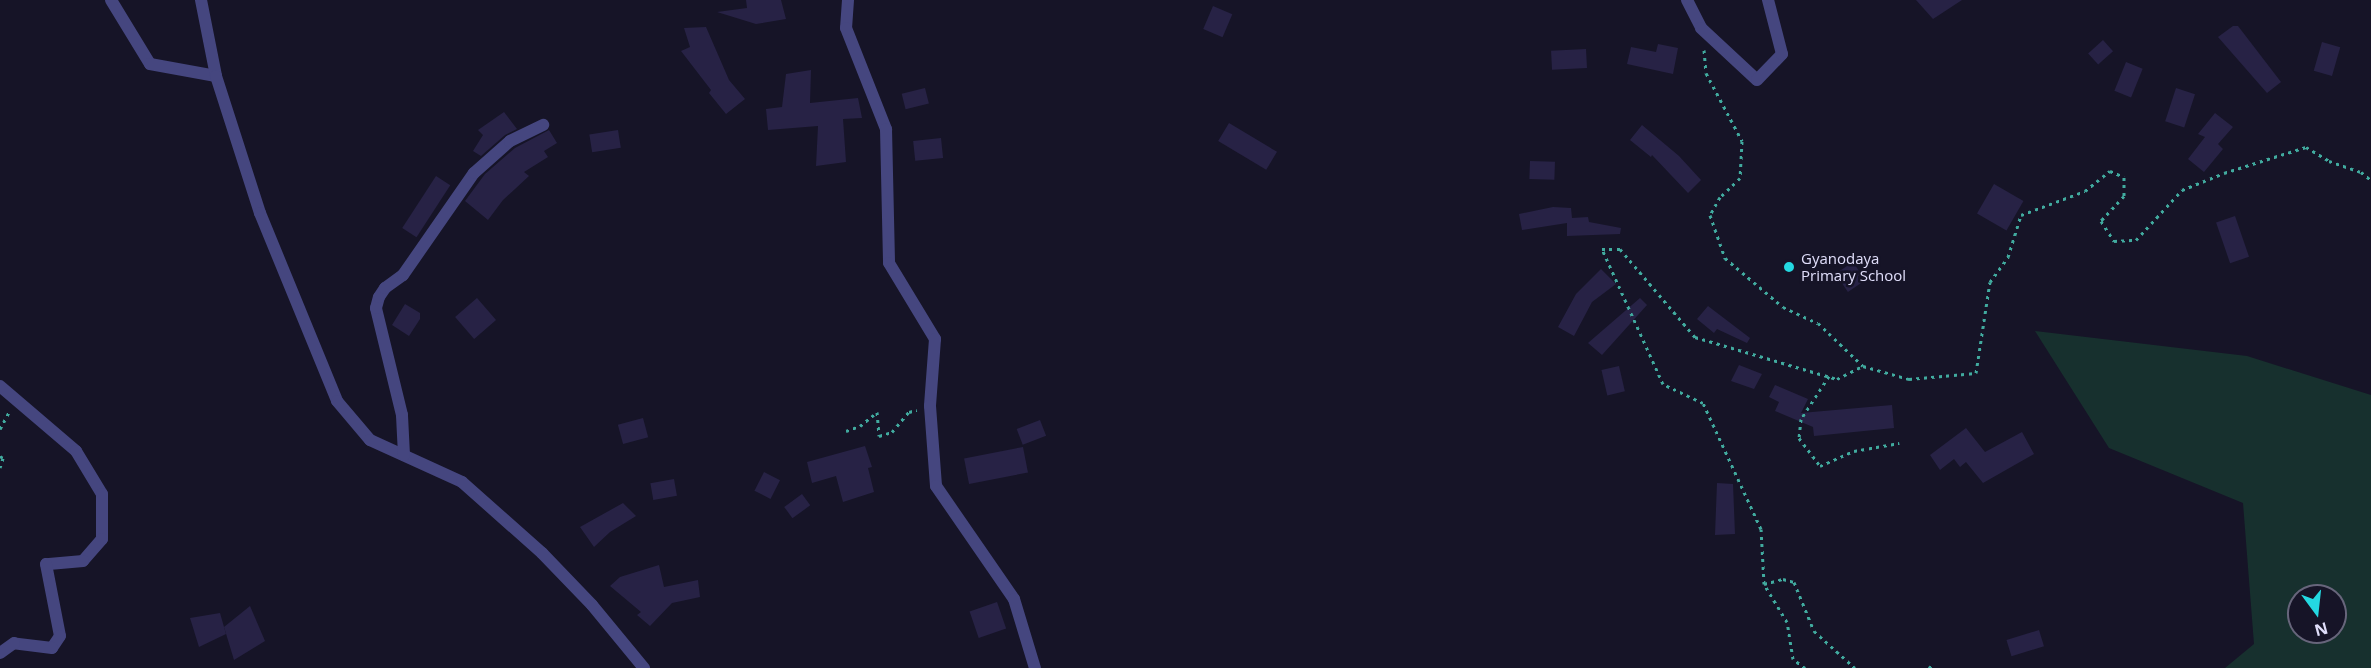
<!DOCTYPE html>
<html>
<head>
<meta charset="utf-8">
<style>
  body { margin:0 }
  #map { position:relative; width:2371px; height:668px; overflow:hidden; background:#161427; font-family:"Open Sans",sans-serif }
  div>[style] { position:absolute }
  .green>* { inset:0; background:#17302e }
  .building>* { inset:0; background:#272245; transform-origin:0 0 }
  .path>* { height:3px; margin-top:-1.5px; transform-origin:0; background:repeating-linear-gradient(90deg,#41ab9f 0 3px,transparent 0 7.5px) }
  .street>* { height:12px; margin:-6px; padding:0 6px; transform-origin:6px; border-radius:6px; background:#45467f }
  .dots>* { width:16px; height:16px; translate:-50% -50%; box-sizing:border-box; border:3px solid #161427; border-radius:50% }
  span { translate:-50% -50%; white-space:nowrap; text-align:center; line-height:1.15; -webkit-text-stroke:5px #161427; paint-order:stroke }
  .poi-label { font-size:15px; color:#e0defa }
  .left { translate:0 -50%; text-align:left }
  .north { position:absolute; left:2287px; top:584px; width:60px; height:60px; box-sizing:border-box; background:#161427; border:2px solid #67657b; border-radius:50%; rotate:165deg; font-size:16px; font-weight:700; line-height:24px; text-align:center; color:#e0defa }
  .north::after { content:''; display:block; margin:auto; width:21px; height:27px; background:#24d8e1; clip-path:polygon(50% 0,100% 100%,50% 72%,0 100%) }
</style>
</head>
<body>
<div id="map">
  <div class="green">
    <i style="clip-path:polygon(evenodd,2035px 331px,2247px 356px,2371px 395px,2371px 668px,2225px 668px,2254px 644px,2243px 503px,2109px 448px,2035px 331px,2299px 596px,2335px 596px,2335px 632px,2299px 632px,2299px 596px)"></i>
  </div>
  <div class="building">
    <i style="clip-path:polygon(746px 0,781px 0,786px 19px,756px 24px,717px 12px,747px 8px)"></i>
    <i style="clip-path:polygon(1916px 0,1962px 0,1933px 19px)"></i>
    <i style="left:1213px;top:6px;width:21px;height:25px;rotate:23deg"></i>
    <i style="clip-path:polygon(2233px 26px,2238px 26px,2281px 82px,2267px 93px,2218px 37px)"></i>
    <i style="clip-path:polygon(706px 27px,729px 80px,745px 99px,726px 114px,709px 93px,711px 90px,681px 51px,690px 47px,684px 28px)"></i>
    <i style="left:2103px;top:40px;width:15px;height:20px;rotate:48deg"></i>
    <i style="left:2322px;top:42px;width:19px;height:30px;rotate:16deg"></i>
    <i style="clip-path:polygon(1658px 44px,1678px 48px,1673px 74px,1627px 64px,1631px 47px,1656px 52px)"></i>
    <i style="left:1586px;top:49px;width:19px;height:35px;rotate:87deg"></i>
    <i style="left:2126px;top:62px;width:18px;height:31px;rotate:22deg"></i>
    <i style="clip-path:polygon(811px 70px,810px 103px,858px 98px,862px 118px,843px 119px,846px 162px,816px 166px,818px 126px,768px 130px,766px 109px,782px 107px,786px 74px)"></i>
    <i style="left:925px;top:88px;width:16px;height:24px;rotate:76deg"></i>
    <i style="left:2176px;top:88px;width:20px;height:35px;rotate:18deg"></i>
    <i style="clip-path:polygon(504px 112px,517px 129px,505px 135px,481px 156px,473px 151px,483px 135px,478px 130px)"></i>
    <i style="clip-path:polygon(2215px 113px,2233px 127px,2218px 144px,2223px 149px,2204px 172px,2188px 159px,2205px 137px,2198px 134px)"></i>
    <i style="left:1229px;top:123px;width:56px;height:21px;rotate:31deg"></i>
    <i style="clip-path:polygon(1642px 125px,1679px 156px,1701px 180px,1688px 193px,1652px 155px,1651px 157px,1630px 140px)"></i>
    <i style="clip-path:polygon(549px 130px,557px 143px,544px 151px,548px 157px,524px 172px,529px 176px,503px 200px,488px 220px,465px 201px,485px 174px,515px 148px)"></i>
    <i style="left:618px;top:130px;width:18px;height:29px;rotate:81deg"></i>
    <i style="left:941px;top:138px;width:20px;height:28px;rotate:84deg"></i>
    <i style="left:1530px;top:161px;width:25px;height:18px;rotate:2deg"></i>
    <i style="left:436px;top:176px;width:17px;height:62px;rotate:33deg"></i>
    <i style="left:1994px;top:184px;width:34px;height:34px;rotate:30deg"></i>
    <i style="clip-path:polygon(1553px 207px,1571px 208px,1572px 218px,1588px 217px,1589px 222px,1621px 228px,1620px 234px,1567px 236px,1567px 223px,1522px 230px,1519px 214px)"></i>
    <i style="left:2235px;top:216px;width:43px;height:20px;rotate:71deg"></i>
    <i style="left:1853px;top:262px;width:22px;height:21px;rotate:56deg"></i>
    <i style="clip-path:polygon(1601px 269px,1616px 284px,1592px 302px,1574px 336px,1558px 327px,1576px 294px)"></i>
    <i style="left:477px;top:298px;width:29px;height:29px;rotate:49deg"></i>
    <i style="clip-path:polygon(1640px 298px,1647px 305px,1602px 355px,1588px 343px)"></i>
    <i style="clip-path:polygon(405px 304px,420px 313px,420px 319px,409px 336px,392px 325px)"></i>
    <i style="clip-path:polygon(1708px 306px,1750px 338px,1747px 343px,1717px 329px,1714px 333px,1697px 319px)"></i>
    <i style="clip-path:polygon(1739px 365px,1762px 374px,1754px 389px,1731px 381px)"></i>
    <i style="left:1619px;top:366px;width:26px;height:18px;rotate:77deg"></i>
    <i style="clip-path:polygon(1775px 385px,1808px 399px,1801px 413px,1892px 405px,1894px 428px,1814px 436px,1813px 427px,1775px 411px,1779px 402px,1769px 397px)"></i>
    <i style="left:643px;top:418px;width:20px;height:26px;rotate:75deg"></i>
    <i style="left:1040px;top:420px;width:17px;height:25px;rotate:69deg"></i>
    <i style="clip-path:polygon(1966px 428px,1985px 452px,2022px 432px,2034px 454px,1983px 483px,1966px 462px,1960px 467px,1954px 459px,1940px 470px,1930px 455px)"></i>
    <i style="clip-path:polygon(865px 446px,872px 467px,868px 468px,874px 492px,843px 502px,836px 476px,812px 483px,807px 462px)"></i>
    <i style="left:1023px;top:447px;width:26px;height:60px;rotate:79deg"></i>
    <i style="left:764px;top:472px;width:18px;height:21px;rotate:27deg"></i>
    <i style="left:674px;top:479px;width:17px;height:24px;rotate:80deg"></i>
    <i style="clip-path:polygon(1717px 483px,1733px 484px,1735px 534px,1715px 535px)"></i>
    <i style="left:802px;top:494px;width:14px;height:22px;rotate:54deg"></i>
    <i style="clip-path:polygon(623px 503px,636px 516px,610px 532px,594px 547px,580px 527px)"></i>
    <i style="clip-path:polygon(659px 565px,664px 587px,698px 580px,700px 597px,672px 603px,650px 626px,637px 615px,641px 612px,610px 586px,620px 577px)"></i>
    <i style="left:997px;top:602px;width:28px;height:29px;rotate:71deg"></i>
    <i style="clip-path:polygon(250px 606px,265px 641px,234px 660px,224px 627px)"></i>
    <i style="clip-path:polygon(220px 613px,226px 634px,199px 647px,190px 618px)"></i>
    <i style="left:2039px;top:630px;width:17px;height:34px;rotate:73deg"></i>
  </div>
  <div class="path">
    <i style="left:1704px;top:50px;width:23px;rotate:85deg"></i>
    <i style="left:1706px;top:73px;width:77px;rotate:62.1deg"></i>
    <i style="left:1742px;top:141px;width:37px;rotate:93deg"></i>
    <i style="left:1740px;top:178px;width:28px;rotate:136deg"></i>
    <i style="left:1720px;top:197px;width:21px;rotate:119deg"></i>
    <i style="left:1710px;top:215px;width:46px;rotate:70.8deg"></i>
    <i style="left:1725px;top:258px;width:76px;rotate:40.2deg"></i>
    <i style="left:1783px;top:307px;width:38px;rotate:25deg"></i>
    <i style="left:1818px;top:323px;width:62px;rotate:43.7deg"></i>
    <i style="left:1863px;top:366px;width:48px;rotate:15.8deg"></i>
    <i style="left:1909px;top:379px;width:67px;rotate:-5.1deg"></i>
    <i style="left:1976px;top:373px;width:92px;rotate:-81.3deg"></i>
    <i style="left:1990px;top:282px;width:31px;rotate:-54deg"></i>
    <i style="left:2008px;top:257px;width:44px;rotate:-72.8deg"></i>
    <i style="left:2021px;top:215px;width:68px;rotate:-20.6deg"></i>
    <i style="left:2085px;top:191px;width:32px;rotate:-39deg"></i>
    <i style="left:2110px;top:171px;width:15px;rotate:23deg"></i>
    <i style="left:2124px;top:177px;width:19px;rotate:90deg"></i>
    <i style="left:2124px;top:196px;width:34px;rotate:133deg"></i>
    <i style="left:2101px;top:221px;width:24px;rotate:57deg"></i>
    <i style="left:2114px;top:241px;width:22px;rotate:-3deg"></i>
    <i style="left:2136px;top:240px;width:68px;rotate:-47.4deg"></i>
    <i style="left:2182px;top:190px;width:45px;rotate:-22deg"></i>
    <i style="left:2224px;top:173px;width:86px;rotate:-17.6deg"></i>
    <i style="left:2306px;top:147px;width:27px;rotate:31deg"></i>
    <i style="left:2329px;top:161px;width:34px;rotate:19deg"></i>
    <i style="left:2361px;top:172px;width:13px;rotate:39deg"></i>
    <i style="left:1829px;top:376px;width:51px;rotate:123.1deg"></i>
    <i style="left:1801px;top:419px;width:19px;rotate:96deg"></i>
    <i style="left:1799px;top:438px;width:35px;rotate:53deg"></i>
    <i style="left:1820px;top:466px;width:37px;rotate:-24deg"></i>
    <i style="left:1854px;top:451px;width:46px;rotate:-10.1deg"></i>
    <i style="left:0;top:429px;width:19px;rotate:-62deg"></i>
    <i style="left:846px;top:431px;width:15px;rotate:-20deg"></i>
    <i style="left:860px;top:426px;width:22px;rotate:-39deg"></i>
    <i style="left:877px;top:412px;width:24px;rotate:85deg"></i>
    <i style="left:879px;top:436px;width:14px;rotate:-17deg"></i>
    <i style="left:892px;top:432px;width:26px;rotate:-50deg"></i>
    <i style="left:909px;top:412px;width:8px;rotate:-14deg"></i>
    <i style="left:0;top:456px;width:4px;rotate:34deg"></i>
    <i style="left:3px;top:458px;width:10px;rotate:107deg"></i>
    <i style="left:1764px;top:584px;width:20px;rotate:-15deg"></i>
    <i style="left:1783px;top:579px;width:11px;rotate:15deg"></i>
    <i style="left:1794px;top:582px;width:53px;rotate:67.8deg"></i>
    <i style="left:1814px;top:631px;width:55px;rotate:42.1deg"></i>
    <i style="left:1805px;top:668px;width:15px;rotate:-143deg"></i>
    <i style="left:1793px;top:659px;width:37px;rotate:-99deg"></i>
    <i style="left:1787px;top:622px;width:44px;rotate:-121.2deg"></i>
    <i style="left:1764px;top:584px;width:55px;rotate:-93.1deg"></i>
    <i style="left:1761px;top:529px;width:139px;rotate:-114.7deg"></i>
    <i style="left:1703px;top:403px;width:44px;rotate:-154.6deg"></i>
    <i style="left:1663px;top:384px;width:148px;rotate:-114.3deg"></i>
    <i style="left:1602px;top:249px;width:18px"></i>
    <i style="left:1620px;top:249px;width:116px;rotate:49.6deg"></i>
    <i style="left:1695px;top:337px;width:148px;rotate:16.5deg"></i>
    <i style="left:1837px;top:379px;width:29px;rotate:-27deg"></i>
    <i style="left:1929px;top:668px;width:3px;rotate:-45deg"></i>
  </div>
  <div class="street">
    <i style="left:111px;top:0;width:75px;rotate:58.6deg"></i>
    <i style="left:150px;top:64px;width:67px;rotate:10.3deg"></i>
    <i style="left:201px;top:0;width:77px;rotate:78.8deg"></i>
    <i style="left:216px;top:76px;width:144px;rotate:72.2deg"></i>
    <i style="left:260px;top:213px;width:203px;rotate:67.7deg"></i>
    <i style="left:337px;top:401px;width:51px;rotate:49.8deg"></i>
    <i style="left:370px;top:440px;width:101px;rotate:24.5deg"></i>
    <i style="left:462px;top:482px;width:107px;rotate:41.6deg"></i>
    <i style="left:542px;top:553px;width:72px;rotate:46.1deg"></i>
    <i style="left:592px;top:605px;width:82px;rotate:50.5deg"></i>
    <i style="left:848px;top:0;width:28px;rotate:94deg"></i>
    <i style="left:846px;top:28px;width:109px;rotate:68.4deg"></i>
    <i style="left:886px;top:129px;width:134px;rotate:88.7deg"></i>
    <i style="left:889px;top:263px;width:89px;rotate:58.8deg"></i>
    <i style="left:935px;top:339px;width:67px;rotate:94.3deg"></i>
    <i style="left:930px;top:406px;width:80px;rotate:85.7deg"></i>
    <i style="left:936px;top:486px;width:137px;rotate:55.4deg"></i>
    <i style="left:1014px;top:599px;width:72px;rotate:73.1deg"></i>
    <i style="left:1687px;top:0;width:31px;rotate:63deg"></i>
    <i style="left:1701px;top:28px;width:76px;rotate:42.9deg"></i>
    <i style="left:1757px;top:80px;width:36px;rotate:-46deg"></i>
    <i style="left:1782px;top:54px;width:56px;rotate:-104.5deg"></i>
    <i style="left:0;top:386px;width:100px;rotate:40.5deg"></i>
    <i style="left:76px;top:451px;width:50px;rotate:58.8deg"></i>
    <i style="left:102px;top:494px;width:45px;rotate:90deg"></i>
    <i style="left:102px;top:539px;width:29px;rotate:131deg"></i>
    <i style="left:83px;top:561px;width:37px;rotate:175deg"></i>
    <i style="left:46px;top:564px;width:73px;rotate:79deg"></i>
    <i style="left:60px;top:636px;width:14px;rotate:124deg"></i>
    <i style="left:52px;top:648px;width:38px;rotate:-173deg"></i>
    <i style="left:14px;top:643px;width:17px;rotate:144deg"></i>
    <i style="left:404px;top:455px;width:40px;rotate:-92.9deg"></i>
    <i style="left:402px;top:415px;width:110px;rotate:-103.7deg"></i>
    <i style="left:376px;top:308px;width:11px;rotate:-75deg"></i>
    <i style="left:379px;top:297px;width:11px;rotate:-56deg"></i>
    <i style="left:385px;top:288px;width:22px;rotate:-36deg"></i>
    <i style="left:403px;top:275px;width:124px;rotate:-55.2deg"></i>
    <i style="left:474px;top:173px;width:48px;rotate:-41.6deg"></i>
    <i style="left:510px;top:141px;width:37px;rotate:-26deg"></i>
  </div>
  <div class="dots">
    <i style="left:1789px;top:267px;background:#24d8e1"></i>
  </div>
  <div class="poi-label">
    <span class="left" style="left:1801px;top:267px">Gyanodaya<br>Primary School</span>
  </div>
  <div class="north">N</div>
</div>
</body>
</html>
